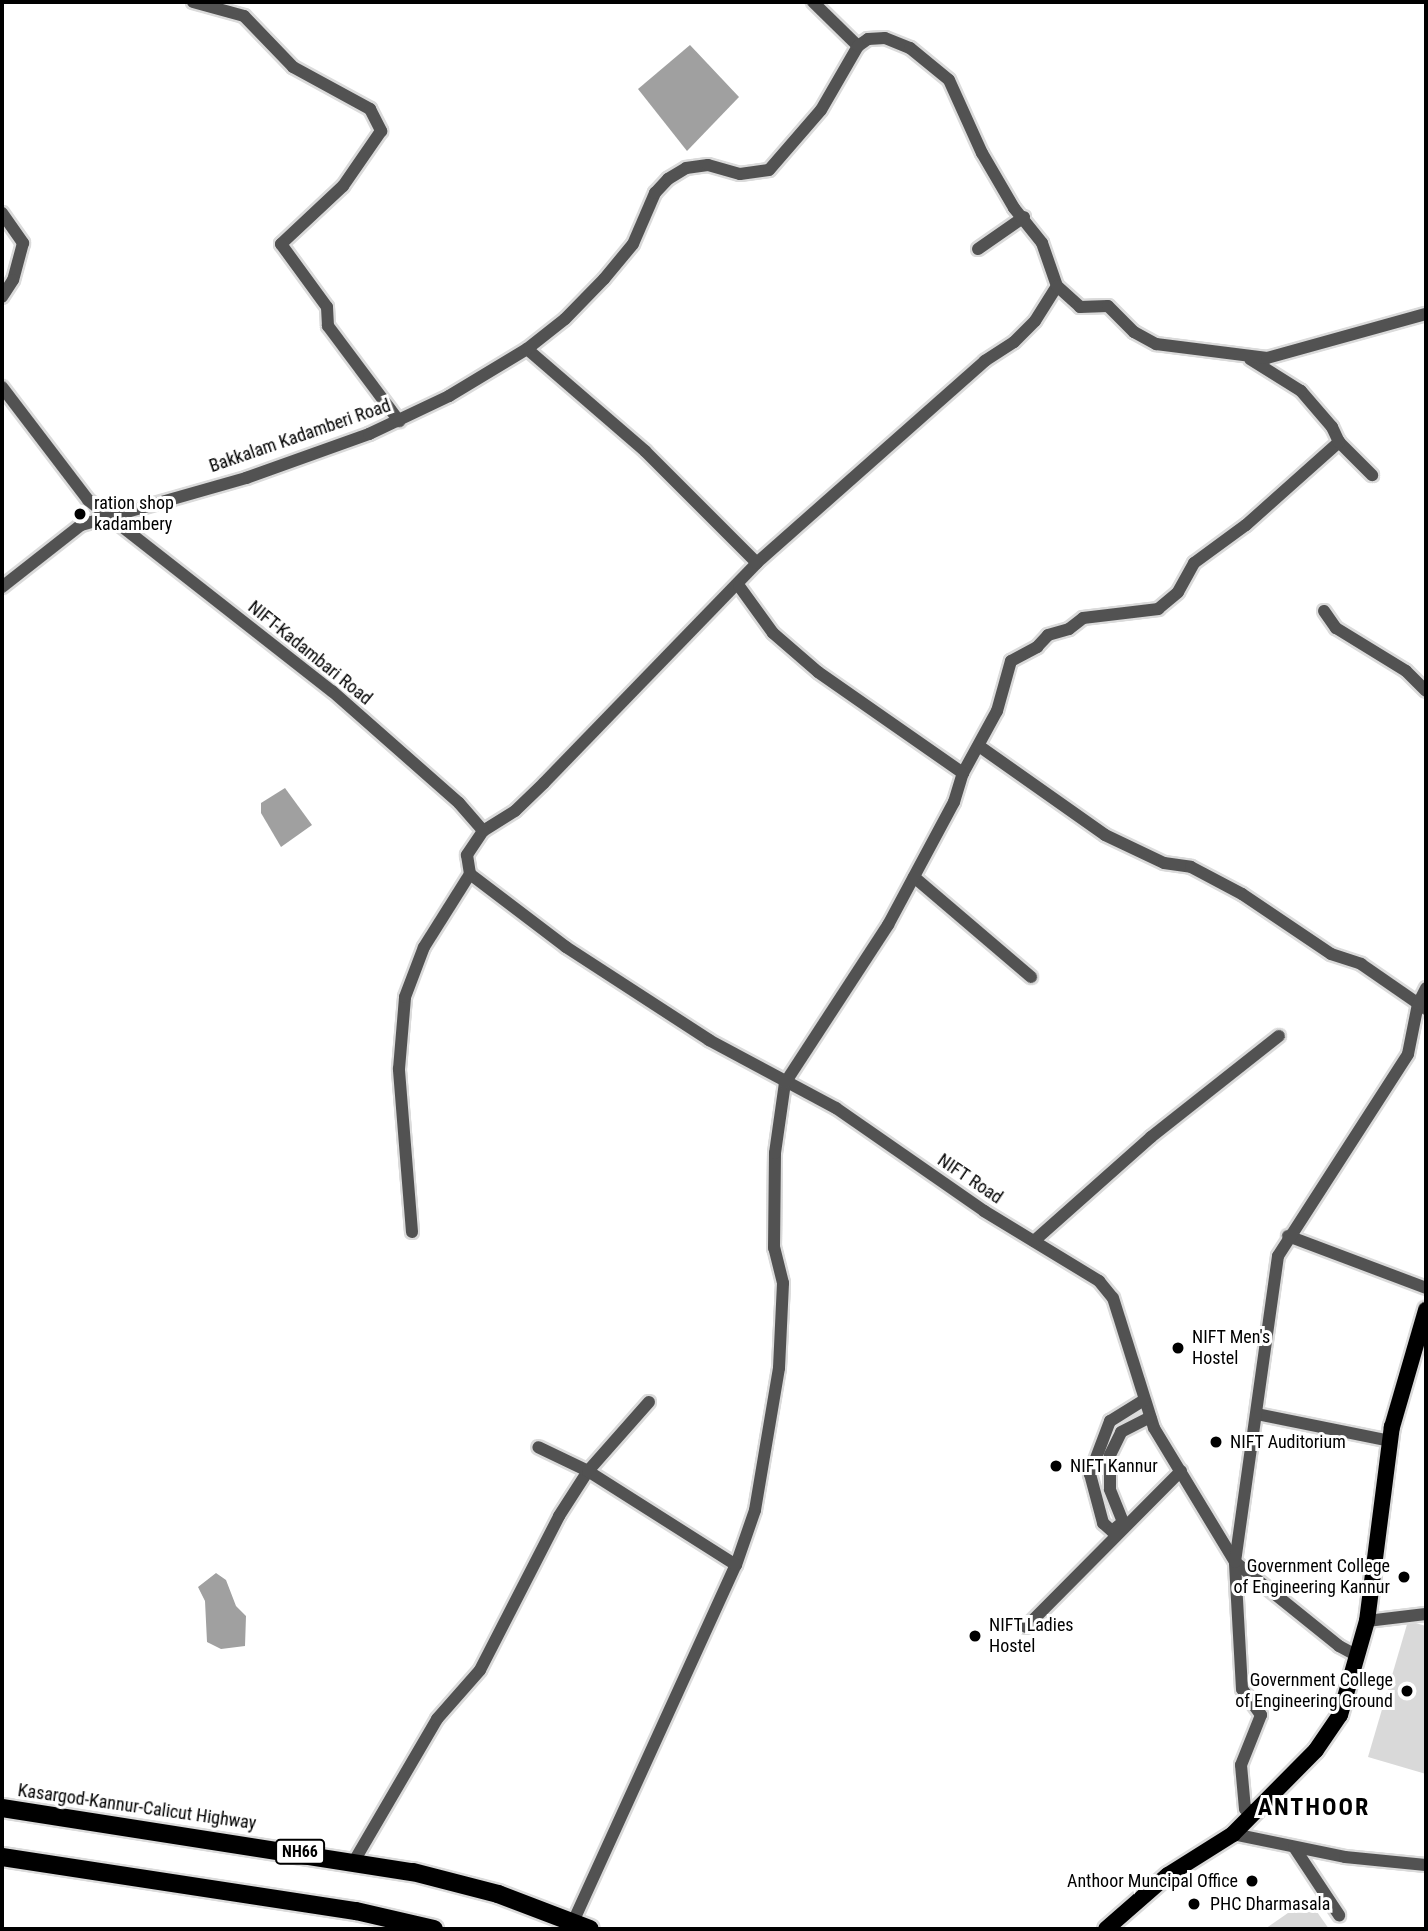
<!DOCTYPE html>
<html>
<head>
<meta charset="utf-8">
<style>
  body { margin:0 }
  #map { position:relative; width:1428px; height:1931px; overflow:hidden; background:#fff; font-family:"Roboto Condensed",sans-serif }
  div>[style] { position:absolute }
  .green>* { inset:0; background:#d9d9d9 }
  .water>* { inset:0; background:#a0a0a0 }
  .roads { filter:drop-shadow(2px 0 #dbdbdb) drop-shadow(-2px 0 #dbdbdb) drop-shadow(0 2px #dbdbdb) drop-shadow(0 -2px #dbdbdb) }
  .minor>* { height:12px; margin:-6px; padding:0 6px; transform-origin:6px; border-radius:6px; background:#525252 }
  .major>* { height:16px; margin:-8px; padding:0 8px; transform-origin:8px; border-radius:8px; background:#000 }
  .highway>* { height:18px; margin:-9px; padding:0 9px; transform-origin:9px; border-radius:9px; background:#000 }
  .dots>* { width:19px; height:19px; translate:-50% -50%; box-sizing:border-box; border:4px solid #fff; border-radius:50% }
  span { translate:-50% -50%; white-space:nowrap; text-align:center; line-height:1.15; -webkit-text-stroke:6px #fff; paint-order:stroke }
  .shield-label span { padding:2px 5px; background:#fff; border:2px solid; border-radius:5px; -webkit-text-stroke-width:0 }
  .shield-label { font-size:16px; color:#000; font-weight:700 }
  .street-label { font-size:18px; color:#000 }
  .poi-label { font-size:18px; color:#000 }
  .left { translate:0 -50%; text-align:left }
  .right { translate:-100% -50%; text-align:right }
  .district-label { font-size:24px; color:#000; font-weight:700; letter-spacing:2px }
  .frame { position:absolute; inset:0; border:4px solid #000; pointer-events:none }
</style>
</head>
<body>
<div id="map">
  <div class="green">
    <i style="clip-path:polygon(1408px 1621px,1426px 1626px,1426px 1774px,1368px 1757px)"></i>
    <i style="clip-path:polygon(1308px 1899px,1329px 1929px,1265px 1929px)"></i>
  </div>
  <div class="water">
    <i style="clip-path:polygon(690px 45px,739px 97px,687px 151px,638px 89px)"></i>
    <i style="clip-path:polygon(285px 788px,312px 825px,281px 847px,261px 813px,261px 803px)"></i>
    <i style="clip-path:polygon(216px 1573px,226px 1580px,236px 1606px,246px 1616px,245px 1646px,221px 1649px,207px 1642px,205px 1601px,198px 1587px)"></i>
  </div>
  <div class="roads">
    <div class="minor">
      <i style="left:193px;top:2px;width:53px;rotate:15.4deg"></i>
      <i style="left:244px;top:16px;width:71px;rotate:46.1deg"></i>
      <i style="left:293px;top:67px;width:88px;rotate:28.6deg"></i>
      <i style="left:370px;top:109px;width:25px;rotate:63deg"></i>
      <i style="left:381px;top:131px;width:67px;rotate:124.6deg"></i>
      <i style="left:343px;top:186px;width:85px;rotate:136.9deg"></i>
      <i style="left:281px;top:244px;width:78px;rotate:53.9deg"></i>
      <i style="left:327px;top:307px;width:19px;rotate:87deg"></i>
      <i style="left:328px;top:326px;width:119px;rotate:53.2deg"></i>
      <i style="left:813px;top:2px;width:63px;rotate:44.4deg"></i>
      <i style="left:2px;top:213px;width:37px;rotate:55deg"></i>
      <i style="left:23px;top:243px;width:38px;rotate:105deg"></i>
      <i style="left:13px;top:280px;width:20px;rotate:123deg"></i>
      <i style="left:978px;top:249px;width:56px;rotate:-34.8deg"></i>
      <i style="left:1057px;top:286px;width:41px;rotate:122.2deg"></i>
      <i style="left:1035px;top:321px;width:30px;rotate:135deg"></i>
      <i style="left:1014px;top:342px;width:35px;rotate:147deg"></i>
      <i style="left:985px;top:361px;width:305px;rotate:138.5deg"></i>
      <i style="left:757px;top:563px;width:306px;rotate:134.1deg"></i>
      <i style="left:544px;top:783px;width:40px;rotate:136deg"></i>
      <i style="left:515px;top:811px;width:38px;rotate:148deg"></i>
      <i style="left:483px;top:831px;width:29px;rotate:124deg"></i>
      <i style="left:467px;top:855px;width:19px;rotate:81deg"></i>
      <i style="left:470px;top:874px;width:121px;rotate:37.2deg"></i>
      <i style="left:566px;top:947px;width:171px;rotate:33deg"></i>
      <i style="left:709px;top:1040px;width:144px;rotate:28.2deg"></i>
      <i style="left:836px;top:1108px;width:180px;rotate:34.8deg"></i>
      <i style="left:984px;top:1211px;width:135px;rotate:31.3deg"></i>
      <i style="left:1099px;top:1281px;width:22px;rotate:51deg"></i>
      <i style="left:1113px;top:1298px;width:136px;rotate:72.5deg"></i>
      <i style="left:1154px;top:1428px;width:157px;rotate:58.8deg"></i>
      <i style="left:1235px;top:1562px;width:134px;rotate:38.9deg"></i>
      <i style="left:1339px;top:1646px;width:21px;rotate:28deg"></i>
      <i style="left:527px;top:349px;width:156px;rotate:40.8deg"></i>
      <i style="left:645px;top:451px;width:158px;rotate:45deg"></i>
      <i style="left:2px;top:387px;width:142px;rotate:52.7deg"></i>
      <i style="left:88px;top:500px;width:310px;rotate:38.1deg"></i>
      <i style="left:332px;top:691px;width:169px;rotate:41.4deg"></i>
      <i style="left:459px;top:803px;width:37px;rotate:49deg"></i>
      <i style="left:1339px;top:442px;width:47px;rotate:45deg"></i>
      <i style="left:739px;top:586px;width:58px;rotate:54.1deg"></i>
      <i style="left:773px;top:633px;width:60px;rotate:40.9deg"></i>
      <i style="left:818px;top:672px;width:177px;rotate:34.9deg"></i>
      <i style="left:963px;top:773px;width:71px;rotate:-61.3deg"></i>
      <i style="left:997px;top:711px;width:52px;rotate:-74.4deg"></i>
      <i style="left:1011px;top:661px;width:30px;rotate:-28deg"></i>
      <i style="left:1037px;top:647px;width:16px;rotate:-47deg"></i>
      <i style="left:1048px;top:635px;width:22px;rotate:-16deg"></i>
      <i style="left:1069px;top:629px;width:18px;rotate:-38deg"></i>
      <i style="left:1083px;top:618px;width:76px;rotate:-6.8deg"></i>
      <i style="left:1158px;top:609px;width:26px;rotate:-40deg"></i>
      <i style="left:1178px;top:592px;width:33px;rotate:-61deg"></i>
      <i style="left:1194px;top:563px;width:64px;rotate:-36.2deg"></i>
      <i style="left:1246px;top:525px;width:125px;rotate:-41.7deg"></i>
      <i style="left:1339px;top:442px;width:17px;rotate:-115deg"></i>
      <i style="left:1332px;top:427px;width:48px;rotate:-130.7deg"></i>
      <i style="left:1301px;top:391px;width:60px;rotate:-147.9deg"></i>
      <i style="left:2px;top:587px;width:100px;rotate:-38.1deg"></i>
      <i style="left:81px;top:525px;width:172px;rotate:-15.9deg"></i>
      <i style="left:246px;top:478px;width:131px;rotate:-19.7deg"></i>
      <i style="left:369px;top:434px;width:89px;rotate:-25.4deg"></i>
      <i style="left:449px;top:396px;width:91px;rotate:-31.1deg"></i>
      <i style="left:527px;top:349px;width:48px;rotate:-38.3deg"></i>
      <i style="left:565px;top:319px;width:56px;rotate:-45.7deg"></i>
      <i style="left:604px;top:279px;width:45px;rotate:-50.4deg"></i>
      <i style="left:633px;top:244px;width:56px;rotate:-66.7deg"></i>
      <i style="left:655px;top:193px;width:19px;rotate:-47deg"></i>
      <i style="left:668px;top:179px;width:21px;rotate:-31deg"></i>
      <i style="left:686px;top:168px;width:22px;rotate:-8deg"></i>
      <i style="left:708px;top:165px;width:33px;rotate:16deg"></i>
      <i style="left:740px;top:174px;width:29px;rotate:-8deg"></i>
      <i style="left:769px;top:170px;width:79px;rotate:-49.1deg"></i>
      <i style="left:821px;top:110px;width:74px;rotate:-60deg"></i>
      <i style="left:858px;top:46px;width:12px;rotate:-35deg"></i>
      <i style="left:868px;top:39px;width:17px;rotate:-3deg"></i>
      <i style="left:885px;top:38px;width:27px;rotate:22deg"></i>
      <i style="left:910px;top:48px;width:50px;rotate:39.4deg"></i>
      <i style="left:949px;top:80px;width:80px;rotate:65.7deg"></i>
      <i style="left:982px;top:153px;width:64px;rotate:59.8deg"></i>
      <i style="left:1014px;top:208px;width:45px;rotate:51.3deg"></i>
      <i style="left:1042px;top:243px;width:46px;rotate:70.8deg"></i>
      <i style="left:1057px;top:286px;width:31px;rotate:42deg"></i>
      <i style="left:1080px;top:307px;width:28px;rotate:-2deg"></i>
      <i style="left:1108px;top:306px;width:37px;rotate:45deg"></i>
      <i style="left:1134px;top:332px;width:25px;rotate:29deg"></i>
      <i style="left:1156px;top:344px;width:112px;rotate:7.2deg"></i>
      <i style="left:1267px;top:358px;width:165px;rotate:-15.5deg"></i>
      <i style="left:1324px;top:611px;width:21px;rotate:55deg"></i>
      <i style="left:1336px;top:628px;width:82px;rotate:31.6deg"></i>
      <i style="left:1406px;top:671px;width:28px;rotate:45deg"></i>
      <i style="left:979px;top:746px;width:154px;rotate:35.2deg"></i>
      <i style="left:1105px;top:835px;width:65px;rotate:25.4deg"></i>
      <i style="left:1164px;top:863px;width:27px;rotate:8deg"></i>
      <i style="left:1191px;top:867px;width:58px;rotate:27.9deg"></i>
      <i style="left:1242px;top:894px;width:107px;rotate:34deg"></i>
      <i style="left:1331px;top:954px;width:32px;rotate:18deg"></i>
      <i style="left:1361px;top:964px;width:79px;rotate:34.7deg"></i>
      <i style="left:914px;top:877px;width:154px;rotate:40.5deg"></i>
      <i style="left:412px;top:1232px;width:164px;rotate:-94.6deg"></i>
      <i style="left:399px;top:1069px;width:72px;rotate:-85.2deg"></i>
      <i style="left:405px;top:997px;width:53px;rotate:-69.2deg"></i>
      <i style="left:424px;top:947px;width:86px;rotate:-57.8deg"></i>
      <i style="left:1288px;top:1236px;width:147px;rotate:20.6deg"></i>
      <i style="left:1034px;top:1241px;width:157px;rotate:-41.6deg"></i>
      <i style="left:1151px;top:1137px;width:163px;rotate:-38.3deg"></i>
      <i style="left:1144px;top:1400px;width:40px;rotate:148deg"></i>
      <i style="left:1110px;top:1421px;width:57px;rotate:110.7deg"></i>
      <i style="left:1090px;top:1474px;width:51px;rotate:75.1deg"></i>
      <i style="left:1103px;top:1523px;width:12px;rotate:42deg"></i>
      <i style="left:1112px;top:1531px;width:14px;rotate:-39deg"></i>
      <i style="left:1123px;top:1522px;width:35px;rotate:-112deg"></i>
      <i style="left:1110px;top:1489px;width:34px;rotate:-90deg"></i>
      <i style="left:1110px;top:1455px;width:25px;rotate:-64deg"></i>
      <i style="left:1121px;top:1432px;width:33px;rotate:-27deg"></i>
      <i style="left:1257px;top:1414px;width:137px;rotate:11.4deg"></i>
      <i style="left:736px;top:1565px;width:58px;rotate:-70.9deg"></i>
      <i style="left:755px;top:1510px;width:144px;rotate:-80.4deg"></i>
      <i style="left:779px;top:1368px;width:85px;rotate:-87.3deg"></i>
      <i style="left:783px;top:1283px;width:36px;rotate:-104deg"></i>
      <i style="left:774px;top:1248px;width:95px;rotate:-89.4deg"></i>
      <i style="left:775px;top:1153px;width:71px;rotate:-81.9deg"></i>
      <i style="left:785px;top:1083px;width:189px;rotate:-56.9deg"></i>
      <i style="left:888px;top:925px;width:140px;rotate:-61.8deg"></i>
      <i style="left:954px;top:802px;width:30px;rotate:-73deg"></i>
      <i style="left:1367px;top:1621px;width:59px;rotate:-6.8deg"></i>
      <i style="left:1026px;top:1627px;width:220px;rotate:-45.2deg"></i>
      <i style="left:1255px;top:1811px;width:10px;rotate:-169deg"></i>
      <i style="left:1245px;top:1809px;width:44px;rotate:-95.2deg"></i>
      <i style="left:1241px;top:1765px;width:54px;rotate:-68.2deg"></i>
      <i style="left:1261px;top:1715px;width:32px;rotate:-126deg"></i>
      <i style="left:1242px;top:1689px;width:127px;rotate:-93.2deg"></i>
      <i style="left:1235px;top:1562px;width:309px;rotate:-82deg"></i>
      <i style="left:1278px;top:1256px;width:240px;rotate:-57.2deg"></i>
      <i style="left:1408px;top:1054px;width:51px;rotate:-78.7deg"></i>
      <i style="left:1418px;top:1004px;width:18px;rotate:-63deg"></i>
      <i style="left:1233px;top:1834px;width:114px;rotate:11.6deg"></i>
      <i style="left:1345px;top:1857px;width:81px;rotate:5.6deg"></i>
      <i style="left:1294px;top:1847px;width:82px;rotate:56.5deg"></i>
      <i style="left:353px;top:1863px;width:167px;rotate:-59.7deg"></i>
      <i style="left:437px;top:1719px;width:65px;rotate:-48.7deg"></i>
      <i style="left:480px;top:1670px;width:173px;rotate:-62.8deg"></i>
      <i style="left:559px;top:1516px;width:54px;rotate:-57.2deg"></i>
      <i style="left:588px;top:1471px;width:55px;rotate:-154.4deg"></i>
      <i style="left:573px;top:1922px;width:392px;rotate:-65.5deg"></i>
      <i style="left:736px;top:1565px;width:175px;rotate:-147.6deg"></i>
      <i style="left:588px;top:1471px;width:92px;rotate:-48.5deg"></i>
    </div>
    <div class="major">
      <i style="left:1106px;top:1929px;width:82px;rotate:-41.1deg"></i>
      <i style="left:1168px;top:1875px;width:77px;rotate:-32.2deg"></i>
      <i style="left:1233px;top:1834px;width:118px;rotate:-45.3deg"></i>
      <i style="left:1316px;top:1750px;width:42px;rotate:-55.6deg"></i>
      <i style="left:1340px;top:1715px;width:98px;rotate:-74deg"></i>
      <i style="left:1367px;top:1621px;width:196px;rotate:-82.7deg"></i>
      <i style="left:1392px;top:1427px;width:122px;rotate:-73.8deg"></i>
    </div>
    <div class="highway">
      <i style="left:2px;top:1808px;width:416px;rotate:8.9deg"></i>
      <i style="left:413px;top:1872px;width:88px;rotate:14.5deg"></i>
      <i style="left:498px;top:1894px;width:98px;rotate:20.8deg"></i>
      <i style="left:2px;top:1857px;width:358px;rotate:8.7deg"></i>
      <i style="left:356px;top:1911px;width:80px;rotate:13deg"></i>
    </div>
  </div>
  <div class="dots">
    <i style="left:80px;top:514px;background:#000"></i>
    <i style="left:1178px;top:1348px;background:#000"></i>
    <i style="left:1216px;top:1442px;background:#000"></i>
    <i style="left:1056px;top:1466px;background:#000"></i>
    <i style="left:1404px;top:1577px;background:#000"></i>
    <i style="left:975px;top:1636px;background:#000"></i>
    <i style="left:1407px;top:1691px;background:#000"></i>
    <i style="left:1252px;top:1881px;background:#000"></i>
    <i style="left:1194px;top:1904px;background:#000"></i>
  </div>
  <div class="shield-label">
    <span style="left:300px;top:1852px">NH66</span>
  </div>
  <div class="street-label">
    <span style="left:300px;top:436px;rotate:-19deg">Bakkalam Kadamberi Road</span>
    <span style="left:310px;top:653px;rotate:39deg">NIFT-Kadambari Road</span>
    <span style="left:970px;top:1179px;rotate:34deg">NIFT Road</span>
    <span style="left:137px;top:1807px;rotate:8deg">Kasargod-Kannur-Calicut Highway</span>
  </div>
  <div class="poi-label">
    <span class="left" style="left:94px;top:514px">ration shop<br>kadambery</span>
    <span class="left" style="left:1192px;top:1348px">NIFT Men's<br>Hostel</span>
    <span class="left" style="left:1230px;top:1442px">NIFT Auditorium</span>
    <span class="left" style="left:1070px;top:1466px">NIFT Kannur</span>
    <span class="right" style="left:1390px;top:1577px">Government College<br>of Engineering Kannur</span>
    <span class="left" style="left:989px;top:1636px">NIFT Ladies<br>Hostel</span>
    <span class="right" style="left:1393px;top:1691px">Government College<br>of Engineering Ground</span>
    <span class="right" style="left:1238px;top:1881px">Anthoor Muncipal Office</span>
    <span class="left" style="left:1210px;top:1904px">PHC Dharmasala</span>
  </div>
  <div class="district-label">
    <span style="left:1314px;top:1808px">ANTHOOR</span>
  </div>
  <div class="frame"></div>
</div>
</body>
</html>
